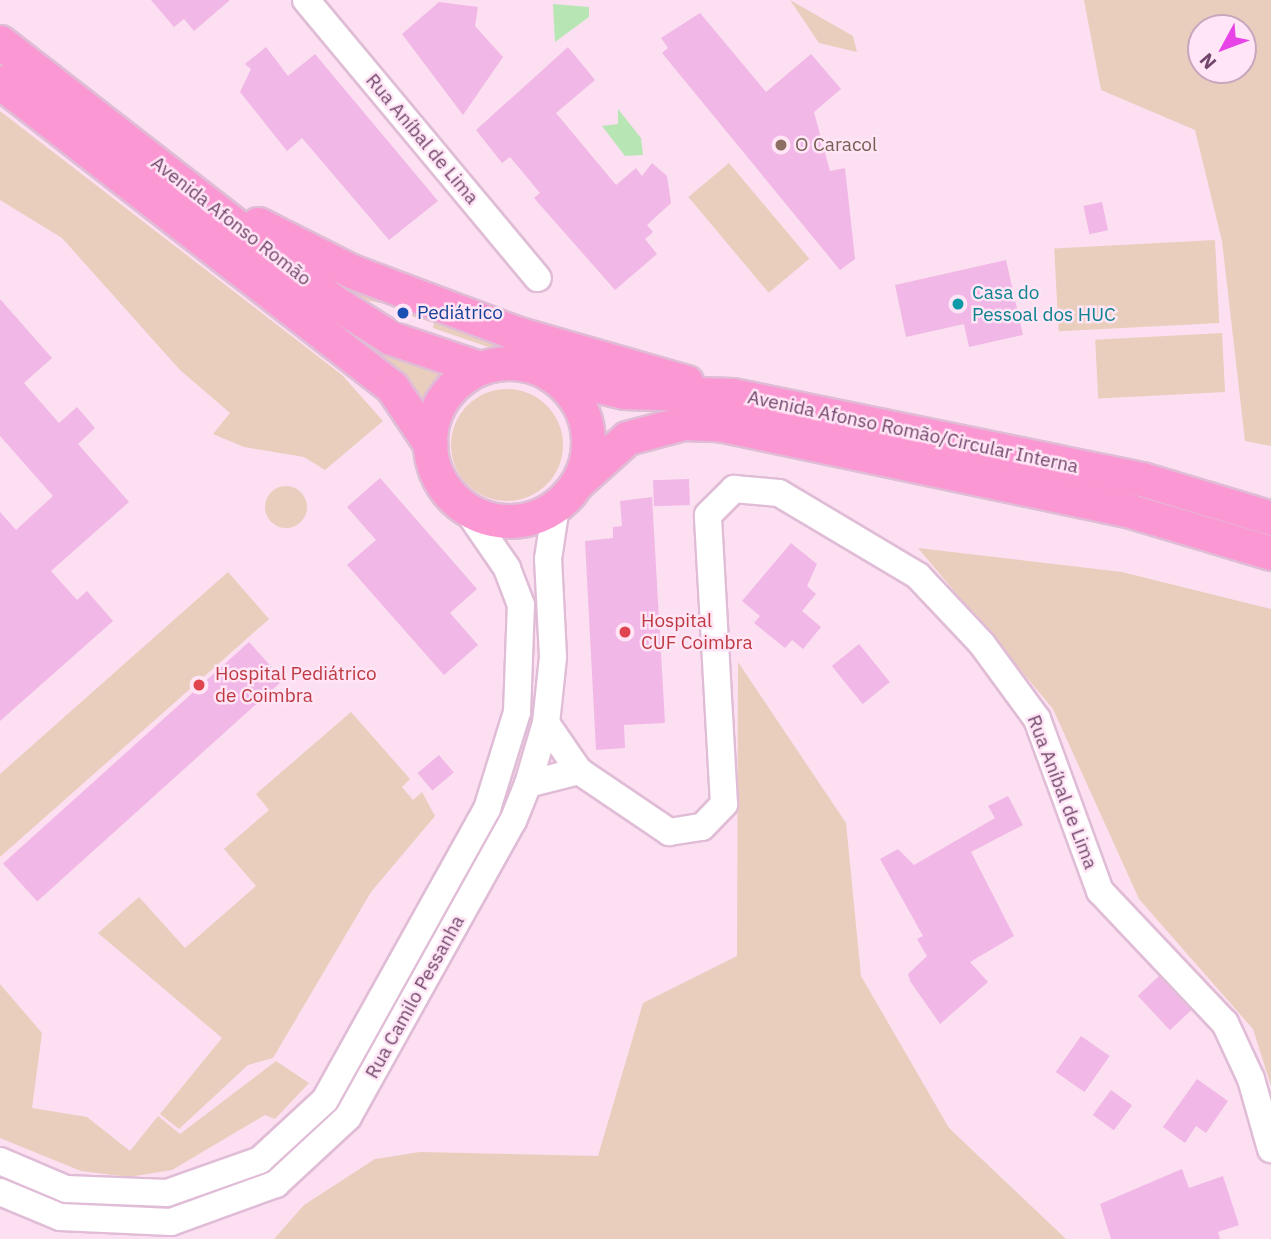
<!DOCTYPE html>
<html>
<head>
<meta charset="utf-8">
<style>
  body { margin:0 }
  #map { position:relative; width:1271px; height:1239px; overflow:hidden; background:#fcdff1; font-family:"IBM Plex Sans",sans-serif }
  div>[style] { position:absolute }
  .green>* { inset:0; background:#e9cebe; transform-origin:0 0 }
  .round { border-radius:50% }
  .water>* { inset:0; background:#b8e5b4 }
  .building>* { inset:0; background:#f1b7e7; transform-origin:0 0 }
  .roads { filter:drop-shadow(2px 0 #e0bcd6) drop-shadow(-2px 0 #e0bcd6) drop-shadow(0 2px #e0bcd6) drop-shadow(0 -2px #e0bcd6) }
  .minor>* { height:26px; margin:-13px; padding:0 13px; transform-origin:13px; border-radius:13px; background:#fff }
  .major>* { height:33px; margin:-16.5px; padding:0 16.5px; transform-origin:16.5px; border-radius:16.5px; background:#fb97d2 }
  .major>.ring { margin:-16.5px; padding:0; box-sizing:content-box; background:none; border:33px solid #fb97d2; border-radius:50% }
  .dots>* { width:19px; height:19px; translate:-50% -50%; box-sizing:border-box; border:4px solid #ffe5f5; border-radius:50% }
  span { translate:-50% -50%; white-space:nowrap; text-align:center; line-height:1.15; -webkit-text-stroke:5px #ffe5f5; paint-order:stroke }
  .street-label { font-size:19px; color:#72476c }
  .education-label { font-size:19px; color:#785e54 }
  .left { translate:0 -50%; text-align:left }
  .culture-label { font-size:19px; color:#0d838f }
  .transit-label { font-size:19px; color:#164399 }
  .health-label { font-size:19px; color:#be3a42 }
  .north { position:absolute; left:1187px; top:14px; width:70px; height:70px; box-sizing:border-box; background:#ffe5f5; border:2px solid #c7a6be; border-radius:50%; rotate:229deg; font-size:19px; font-weight:700; line-height:28px; text-align:center; color:#72476c }
  .north::after { content:''; display:block; margin:auto; width:24px; height:32px; background:#e743e6; clip-path:polygon(50% 0,100% 100%,50% 72%,0 100%) }
</style>
</head>
<body>
<div id="map">
  <div class="green">
    <i style="clip-path:polygon(790px 0,853px 36px,857px 52px,819px 43px)"></i>
    <i style="clip-path:polygon(evenodd,1084px 0,1271px 0,1271px 446px,1245px 441px,1222px 241px,1195px 130px,1101px 90px,1084px 0,1201px 28px,1243px 28px,1243px 70px,1201px 70px,1201px 28px)"></i>
    <i style="clip-path:polygon(0 111px,342px 375px,383px 421px,325px 470px,304px 457px,244px 447px,213px 434px,230px 413px,180px 370px,62px 238px,0 200px)"></i>
    <i style="left:729px;top:163px;width:125px;height:53px;rotate:50deg"></i>
    <i style="left:1215px;top:240px;width:83px;height:161px;rotate:87deg"></i>
    <i style="clip-path:polygon(355px 281px,538px 354px,500px 351px,433px 328px,434px 323px,411px 316px,413px 309px,348px 297px)"></i>
    <i style="clip-path:polygon(335px 315px,444px 371px,421px 401px,331px 321px)"></i>
    <i style="left:1222px;top:333px;width:59px;height:127px;rotate:87deg"></i>
    <i class="round" style="left:451px;top:389px;width:112px;height:112px"></i>
    <i class="round" style="left:265px;top:486px;width:42px;height:42px"></i>
    <i style="clip-path:polygon(918px 548px,1122px 572px,1271px 609px,1271px 1086px,1253px 1029px,1139px 899px,1053px 709px)"></i>
    <i style="clip-path:polygon(228px 572px,269px 619px,0 857px,0 774px)"></i>
    <i style="clip-path:polygon(738px 662px,846px 823px,861px 976px,949px 1128px,1066px 1239px,274px 1239px,304px 1205px,375px 1159px,420px 1152px,598px 1156px,643px 1003px,737px 956px)"></i>
    <i style="clip-path:polygon(351px 712px,410px 779px,402px 787px,413px 800px,422px 792px,435px 816px,371px 892px,273px 1058px,248px 1065px,179px 1129px,160px 1114px,222px 1038px,98px 933px,139px 897px,185px 948px,256px 886px,224px 849px,269px 810px,256px 794px)"></i>
    <i style="clip-path:polygon(0 984px,42px 1033px,32px 1108px,87px 1117px,130px 1151px,158px 1116px,180px 1134px,276px 1061px,309px 1083px,275px 1119px,265px 1115px,172px 1170px,129px 1177px,81px 1171px,0 1138px)"></i>
  </div>
  <div class="water">
    <i style="clip-path:polygon(553px 4px,589px 7px,589px 17px,555px 42px)"></i>
    <i style="clip-path:polygon(618px 109px,641px 138px,643px 155px,625px 156px,602px 126px,618px 124px)"></i>
  </div>
  <div class="building">
    <i style="clip-path:polygon(151px 0,230px 0,194px 31px,184px 19px,174px 27px)"></i>
    <i style="clip-path:polygon(439px 2px,478px 7px,475px 26px,503px 57px,463px 115px,402px 34px)"></i>
    <i style="clip-path:polygon(700px 13px,766px 92px,811px 54px,841px 89px,814px 112px,830px 171px,845px 168px,855px 259px,840px 270px,662px 53px,668px 48px,661px 38px)"></i>
    <i style="clip-path:polygon(266px 47px,288px 76px,315px 54px,438px 201px,389px 240px,302px 138px,287px 151px,240px 92px,251px 69px,245px 64px)"></i>
    <i style="clip-path:polygon(568px 47px,595px 80px,556px 113px,616px 185px,636px 168px,642px 176px,652px 163px,667px 176px,671px 203px,647px 225px,653px 232px,645px 239px,657px 254px,615px 290px,534px 198px,540px 193px,510px 157px,502px 163px,476px 130px)"></i>
    <i style="left:1102px;top:202px;width:29px;height:19px;rotate:78deg"></i>
    <i style="clip-path:polygon(1006px 260px,1023px 335px,969px 347px,964px 324px,906px 337px,895px 285px)"></i>
    <i style="clip-path:polygon(0 299px,52px 358px,24px 383px,59px 423px,77px 407px,95px 428px,78px 444px,129px 502px,51px 571px,77px 600px,87px 591px,113px 621px,0 721px,0 512px,16px 530px,53px 496px,0 436px)"></i>
    <i style="clip-path:polygon(380px 478px,477px 589px,450px 613px,478px 645px,444px 675px,347px 565px,376px 540px,347px 507px)"></i>
    <i style="left:689px;top:479px;width:26px;height:36px;rotate:88deg"></i>
    <i style="clip-path:polygon(652px 497px,665px 723px,624px 725px,625px 748px,596px 750px,585px 541px,613px 538px,613px 527px,622px 526px,620px 501px)"></i>
    <i style="clip-path:polygon(791px 543px,817px 564px,807px 586px,816px 594px,802px 611px,821px 627px,803px 649px,792px 640px,785px 648px,754px 623px,760px 616px,742px 601px)"></i>
    <i style="left:249px;top:642px;width:51px;height:331px;rotate:48deg"></i>
    <i style="left:859px;top:644px;width:49px;height:35px;rotate:51deg"></i>
    <i style="left:439px;top:755px;width:23px;height:28px;rotate:50deg"></i>
    <i style="clip-path:polygon(1008px 796px,1023px 825px,971px 852px,1014px 936px,970px 962px,988px 982px,940px 1024px,910px 981px,908px 974px,927px 956px,917px 939px,923px 936px,880px 859px,898px 849px,914px 865px,995px 818px,988px 806px)"></i>
    <i style="left:1159px;top:976px;width:47px;height:29px;rotate:47deg"></i>
    <i style="left:1081px;top:1036px;width:35px;height:44px;rotate:35deg"></i>
    <i style="clip-path:polygon(1197px 1079px,1228px 1101px,1206px 1133px,1196px 1126px,1185px 1143px,1163px 1127px)"></i>
    <i style="left:1111px;top:1090px;width:26px;height:31px;rotate:36deg"></i>
    <i style="clip-path:polygon(1182px 1169px,1189px 1188px,1223px 1176px,1239px 1225px,1218px 1232px,1220px 1239px,1111px 1239px,1100px 1204px)"></i>
  </div>
  <div class="roads">
    <div class="minor">
      <i style="left:306px;top:0;width:362px;rotate:50.2deg"></i>
      <i style="left:546px;top:723px;width:58px;rotate:55.5deg"></i>
      <i style="left:579px;top:771px;width:109px;rotate:34.1deg"></i>
      <i style="left:669px;top:832px;width:33px;rotate:-9deg"></i>
      <i style="left:702px;top:827px;width:32px;rotate:-46deg"></i>
      <i style="left:724px;top:804px;width:289px;rotate:-93.2deg"></i>
      <i style="left:708px;top:515px;width:37px;rotate:-45deg"></i>
      <i style="left:734px;top:489px;width:45px;rotate:5.1deg"></i>
      <i style="left:779px;top:493px;width:162px;rotate:30.8deg"></i>
      <i style="left:918px;top:576px;width:93px;rotate:46.7deg"></i>
      <i style="left:982px;top:644px;width:93px;rotate:53.7deg"></i>
      <i style="left:1037px;top:719px;width:183px;rotate:69.9deg"></i>
      <i style="left:1100px;top:891px;width:182px;rotate:46.6deg"></i>
      <i style="left:1225px;top:1023px;width:62px;rotate:65.1deg"></i>
      <i style="left:1251px;top:1079px;width:73px;rotate:74.1deg"></i>
      <i style="left:528px;top:784px;width:53px;rotate:-14.3deg"></i>
      <i style="left:0;top:1161px;width:72px;rotate:23deg"></i>
      <i style="left:66px;top:1189px;width:101px;rotate:2.3deg"></i>
      <i style="left:167px;top:1193px;width:99px;rotate:-19.5deg"></i>
      <i style="left:260px;top:1160px;width:88px;rotate:-42.7deg"></i>
      <i style="left:325px;top:1100px;width:333px;rotate:-60.9deg"></i>
      <i style="left:487px;top:809px;width:102px;rotate:-72.8deg"></i>
      <i style="left:517px;top:712px;width:107px;rotate:-87.9deg"></i>
      <i style="left:521px;top:605px;width:40px;rotate:-111deg"></i>
      <i style="left:507px;top:568px;width:70px;rotate:-124.6deg"></i>
      <i style="left:0;top:1192px;width:65px;rotate:22.6deg"></i>
      <i style="left:60px;top:1217px;width:111px;rotate:2.6deg"></i>
      <i style="left:171px;top:1222px;width:112px;rotate:-19.9deg"></i>
      <i style="left:276px;top:1184px;width:98px;rotate:-42.9deg"></i>
      <i style="left:348px;top:1117px;width:339px;rotate:-60.9deg"></i>
      <i style="left:513px;top:821px;width:40px;rotate:-68deg"></i>
      <i style="left:528px;top:784px;width:64px;rotate:-73.6deg"></i>
      <i style="left:546px;top:723px;width:66px;rotate:-83.9deg"></i>
      <i style="left:553px;top:657px;width:98px;rotate:-92.9deg"></i>
      <i style="left:548px;top:559px;width:54px;rotate:-81.4deg"></i>
    </div>
    <div class="major">
      <i style="left:0;top:42px;width:423px;rotate:37.9deg"></i>
      <i style="left:334px;top:302px;width:67px;rotate:32.3deg"></i>
      <i style="left:391px;top:338px;width:93px;rotate:18.8deg"></i>
      <i style="left:0;top:82px;width:497px;rotate:37.9deg"></i>
      <i style="left:392px;top:387px;width:69px;rotate:56.3deg"></i>
      <i style="left:258px;top:224px;width:104px;rotate:26.8deg"></i>
      <i style="left:351px;top:271px;width:179px;rotate:20.6deg"></i>
      <i style="left:519px;top:334px;width:174px;rotate:16deg"></i>
      <i class="ring" style="left:430px;top:363px;width:125px;height:125px"></i>
      <i style="left:551px;top:375px;width:75px;rotate:13.1deg"></i>
      <i style="left:624px;top:392px;width:108px;rotate:1.6deg"></i>
      <i style="left:732px;top:395px;width:419px;rotate:11.6deg"></i>
      <i style="left:1142px;top:479px;width:135px;rotate:16.8deg"></i>
      <i style="left:577px;top:483px;width:67px;rotate:-42deg"></i>
      <i style="left:627px;top:438px;width:58px;rotate:-15deg"></i>
      <i style="left:683px;top:423px;width:36px;rotate:2deg"></i>
      <i style="left:719px;top:424px;width:417px;rotate:11.9deg"></i>
      <i style="left:1127px;top:510px;width:150px;rotate:16.6deg"></i>
    </div>
  </div>
  <div class="dots">
    <i style="left:781px;top:145px;background:#8d6e63"></i>
    <i style="left:958px;top:304px;background:#0f9aa8"></i>
    <i style="left:403px;top:313px;background:#1a4fb4"></i>
    <i style="left:625px;top:632px;background:#e0444e"></i>
    <i style="left:199px;top:685px;background:#e0444e"></i>
  </div>
  <div class="street-label">
    <span style="left:422px;top:139px;rotate:50deg">Rua Aníbal de Lima</span>
    <span style="left:231px;top:221px;rotate:38deg">Avenida Afonso Romão</span>
    <span style="left:913px;top:432px;rotate:12deg">Avenida Afonso Romão/Circular Interna</span>
    <span style="left:1062px;top:792px;rotate:69deg">Rua Aníbal de Lima</span>
    <span style="left:415px;top:997px;rotate:-61deg">Rua Camilo Pessanha</span>
  </div>
  <div class="education-label">
    <span class="left" style="left:795px;top:145px">O Caracol</span>
  </div>
  <div class="culture-label">
    <span class="left" style="left:972px;top:304px">Casa do<br>Pessoal dos HUC</span>
  </div>
  <div class="transit-label">
    <span class="left" style="left:417px;top:313px">Pediátrico</span>
  </div>
  <div class="health-label">
    <span class="left" style="left:641px;top:632px">Hospital<br>CUF Coimbra</span>
    <span class="left" style="left:215px;top:685px">Hospital Pediátrico<br>de Coimbra</span>
  </div>
  <div class="north">N</div>
</div>
</body>
</html>
